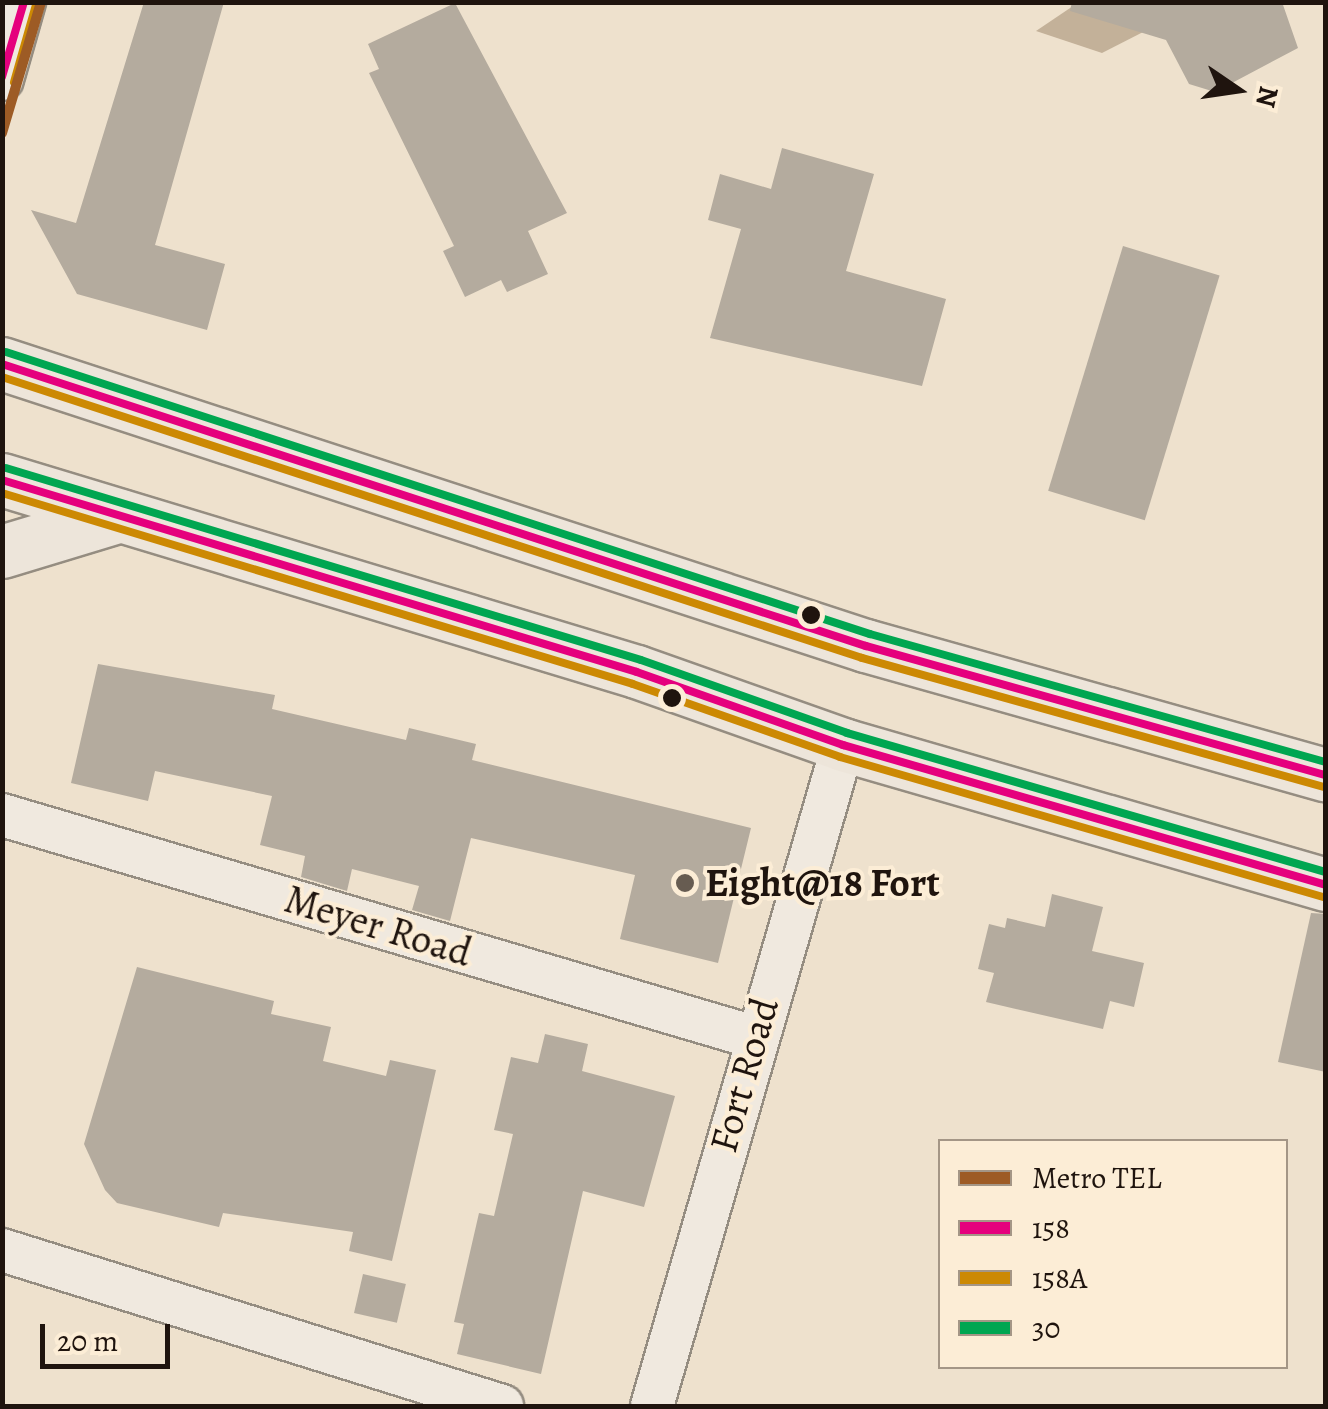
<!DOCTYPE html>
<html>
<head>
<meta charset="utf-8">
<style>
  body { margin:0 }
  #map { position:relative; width:1328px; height:1409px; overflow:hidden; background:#eee1cd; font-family:Alegreya,serif }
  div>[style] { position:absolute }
  .water>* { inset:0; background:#c3b199 }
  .building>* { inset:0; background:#b4ab9e; transform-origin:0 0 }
  .roads { filter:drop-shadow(2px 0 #958d81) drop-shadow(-2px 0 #958d81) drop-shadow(0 2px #958d81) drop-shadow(0 -2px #958d81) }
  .minor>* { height:42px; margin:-21px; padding:0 21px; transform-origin:21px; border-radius:21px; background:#f0e9df }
  .major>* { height:52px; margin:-26px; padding:0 26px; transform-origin:26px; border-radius:26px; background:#ede5da }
  .bus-1>* { height:8px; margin:-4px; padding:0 4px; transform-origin:4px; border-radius:4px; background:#e5007d }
  .bus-2>* { height:8px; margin:-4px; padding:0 4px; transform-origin:4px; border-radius:4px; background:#cc8903 }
  .bus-3>* { height:8px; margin:-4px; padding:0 4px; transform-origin:4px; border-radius:4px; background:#00a651 }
  .metro-1>* { height:10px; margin:-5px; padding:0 5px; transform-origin:5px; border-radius:5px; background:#9d5b25 }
  .dots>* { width:28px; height:28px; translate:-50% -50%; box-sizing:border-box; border:5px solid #fcedd6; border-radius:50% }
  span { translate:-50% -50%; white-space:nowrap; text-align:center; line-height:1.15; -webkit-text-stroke:8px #fcedd6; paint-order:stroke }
  .poi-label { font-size:40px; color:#1f140e; font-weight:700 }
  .left { translate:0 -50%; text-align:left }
  .street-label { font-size:40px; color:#1f140e }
  .frame { position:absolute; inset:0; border:5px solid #1f140e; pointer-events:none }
  .legend { position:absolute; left:938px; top:1139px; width:350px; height:230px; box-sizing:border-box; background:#fcedd6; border:2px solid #a49686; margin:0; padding:12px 18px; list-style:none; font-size:30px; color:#1f140e }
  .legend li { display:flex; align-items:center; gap:20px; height:50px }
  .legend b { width:50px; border:2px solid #a49686 }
  .north { position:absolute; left:1188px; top:40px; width:100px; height:100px; -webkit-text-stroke:8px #fcedd6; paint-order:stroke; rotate:103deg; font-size:28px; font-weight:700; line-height:40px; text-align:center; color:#1f140e }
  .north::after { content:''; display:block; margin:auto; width:35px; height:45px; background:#1f140e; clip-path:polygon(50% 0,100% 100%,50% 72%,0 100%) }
  .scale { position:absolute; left:40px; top:1324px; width:130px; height:45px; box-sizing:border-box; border:5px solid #1f140e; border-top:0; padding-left:12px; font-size:30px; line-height:35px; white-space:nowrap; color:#1f140e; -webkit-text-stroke:8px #fcedd6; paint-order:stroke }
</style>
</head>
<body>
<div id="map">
  <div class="water">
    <i style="clip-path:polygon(1079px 2px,1149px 29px,1102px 53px,1036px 31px)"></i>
  </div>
  <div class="building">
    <i style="clip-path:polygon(144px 2px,224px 2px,155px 245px,225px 264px,207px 330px,77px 294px,31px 210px,76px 223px)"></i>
    <i style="clip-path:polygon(1072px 2px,1282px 2px,1298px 48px,1215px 92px,1189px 84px,1166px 40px,1070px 11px)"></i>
    <i style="clip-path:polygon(455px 3px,567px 213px,528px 231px,548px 274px,507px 292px,501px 280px,465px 297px,443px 251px,454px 246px,369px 73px,379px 69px,368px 44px)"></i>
    <i style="clip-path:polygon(782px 148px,874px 174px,846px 271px,946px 299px,922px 386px,710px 338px,741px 229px,708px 220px,720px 174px,771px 189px)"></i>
    <i style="left:1123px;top:246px;width:101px;height:256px;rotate:17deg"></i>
    <i style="clip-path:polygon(98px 664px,275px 695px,272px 709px,406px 740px,409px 728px,476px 744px,472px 760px,751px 828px,718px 963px,620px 939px,635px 875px,471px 838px,450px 921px,412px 910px,419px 886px,352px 869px,347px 891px,301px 877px,305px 856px,260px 845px,272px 796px,155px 771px,148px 801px,71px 783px)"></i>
    <i style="clip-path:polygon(1052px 894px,1103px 907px,1092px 951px,1144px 963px,1134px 1007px,1110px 1001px,1103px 1029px,986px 1002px,994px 973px,978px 969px,989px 924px,1005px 928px,1007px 918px,1045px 927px)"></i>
    <i style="clip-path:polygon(1311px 913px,1326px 914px,1326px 1072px,1278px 1062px)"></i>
    <i style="clip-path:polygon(137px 967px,274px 1001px,271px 1014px,331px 1027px,323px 1061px,386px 1076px,390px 1060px,436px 1070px,392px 1261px,349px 1251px,353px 1232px,223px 1213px,219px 1227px,117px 1203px,105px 1190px,84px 1144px)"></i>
    <i style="clip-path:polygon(545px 1034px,588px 1044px,582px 1071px,675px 1096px,644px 1207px,583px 1191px,541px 1374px,457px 1354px,464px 1324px,454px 1322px,479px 1213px,494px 1216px,513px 1134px,494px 1130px,511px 1057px,538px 1063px)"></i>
    <i style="left:363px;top:1274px;width:44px;height:40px;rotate:13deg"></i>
  </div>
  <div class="roads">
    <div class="minor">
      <i style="left:2px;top:79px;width:80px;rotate:-74.1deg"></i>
      <i style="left:2px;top:815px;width:784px;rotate:16.45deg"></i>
      <i style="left:2px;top:1250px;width:524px;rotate:17.33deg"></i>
      <i style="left:652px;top:1406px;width:688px;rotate:-73.88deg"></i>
    </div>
    <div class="major">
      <i style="left:2px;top:364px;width:909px;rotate:18.08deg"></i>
      <i style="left:866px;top:646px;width:478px;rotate:15.7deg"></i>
      <i style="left:2px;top:480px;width:663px;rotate:16.82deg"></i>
      <i style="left:637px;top:672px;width:219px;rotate:19.5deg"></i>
      <i style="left:843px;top:745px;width:503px;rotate:16.16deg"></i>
      <i style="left:2px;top:552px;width:124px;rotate:-16.8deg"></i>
    </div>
  </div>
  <div class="bus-1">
    <i style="left:2px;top:77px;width:78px;rotate:-73.7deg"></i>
    <i style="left:2px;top:364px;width:909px;rotate:18.08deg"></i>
    <i style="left:866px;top:646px;width:478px;rotate:15.7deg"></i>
    <i style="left:2px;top:480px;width:663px;rotate:16.82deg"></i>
    <i style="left:637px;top:672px;width:219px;rotate:19.5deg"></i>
    <i style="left:843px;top:745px;width:503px;rotate:16.16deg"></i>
  </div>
  <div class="bus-2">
    <i style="left:14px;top:82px;width:80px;rotate:-74.1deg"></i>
    <i style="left:2px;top:377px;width:905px;rotate:18.09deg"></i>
    <i style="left:862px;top:658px;width:479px;rotate:15.6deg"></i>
    <i style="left:2px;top:493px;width:659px;rotate:16.84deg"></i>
    <i style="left:633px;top:684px;width:219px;rotate:19.4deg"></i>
    <i style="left:840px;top:757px;width:503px;rotate:16.16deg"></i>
  </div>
  <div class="bus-3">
    <i style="left:6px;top:352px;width:909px;rotate:18.08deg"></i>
    <i style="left:870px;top:634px;width:474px;rotate:15.7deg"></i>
    <i style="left:6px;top:468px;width:663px;rotate:16.82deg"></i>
    <i style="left:641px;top:660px;width:219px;rotate:19.5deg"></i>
    <i style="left:847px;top:733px;width:499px;rotate:16.2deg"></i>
  </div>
  <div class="metro-1">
    <i style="left:2px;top:133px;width:137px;rotate:-73.4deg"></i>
  </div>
  <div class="dots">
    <i style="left:811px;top:615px;background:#1f140e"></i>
    <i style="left:672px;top:698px;background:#1f140e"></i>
    <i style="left:685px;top:883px;background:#675c51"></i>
  </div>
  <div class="poi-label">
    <span class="left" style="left:705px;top:883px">Eight@18 Fort</span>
  </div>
  <div class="street-label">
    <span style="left:378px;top:926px;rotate:17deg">Meyer Road</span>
    <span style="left:744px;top:1075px;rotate:-74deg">Fort Road</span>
  </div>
  <div class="frame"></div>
  <ul class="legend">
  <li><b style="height:12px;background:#9d5b25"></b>Metro TEL</li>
  <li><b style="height:12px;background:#e5007d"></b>158</li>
  <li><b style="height:12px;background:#cc8903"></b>158A</li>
  <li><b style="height:12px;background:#00a651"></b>30</li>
  </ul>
  <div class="north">N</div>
  <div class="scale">20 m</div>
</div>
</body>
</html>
